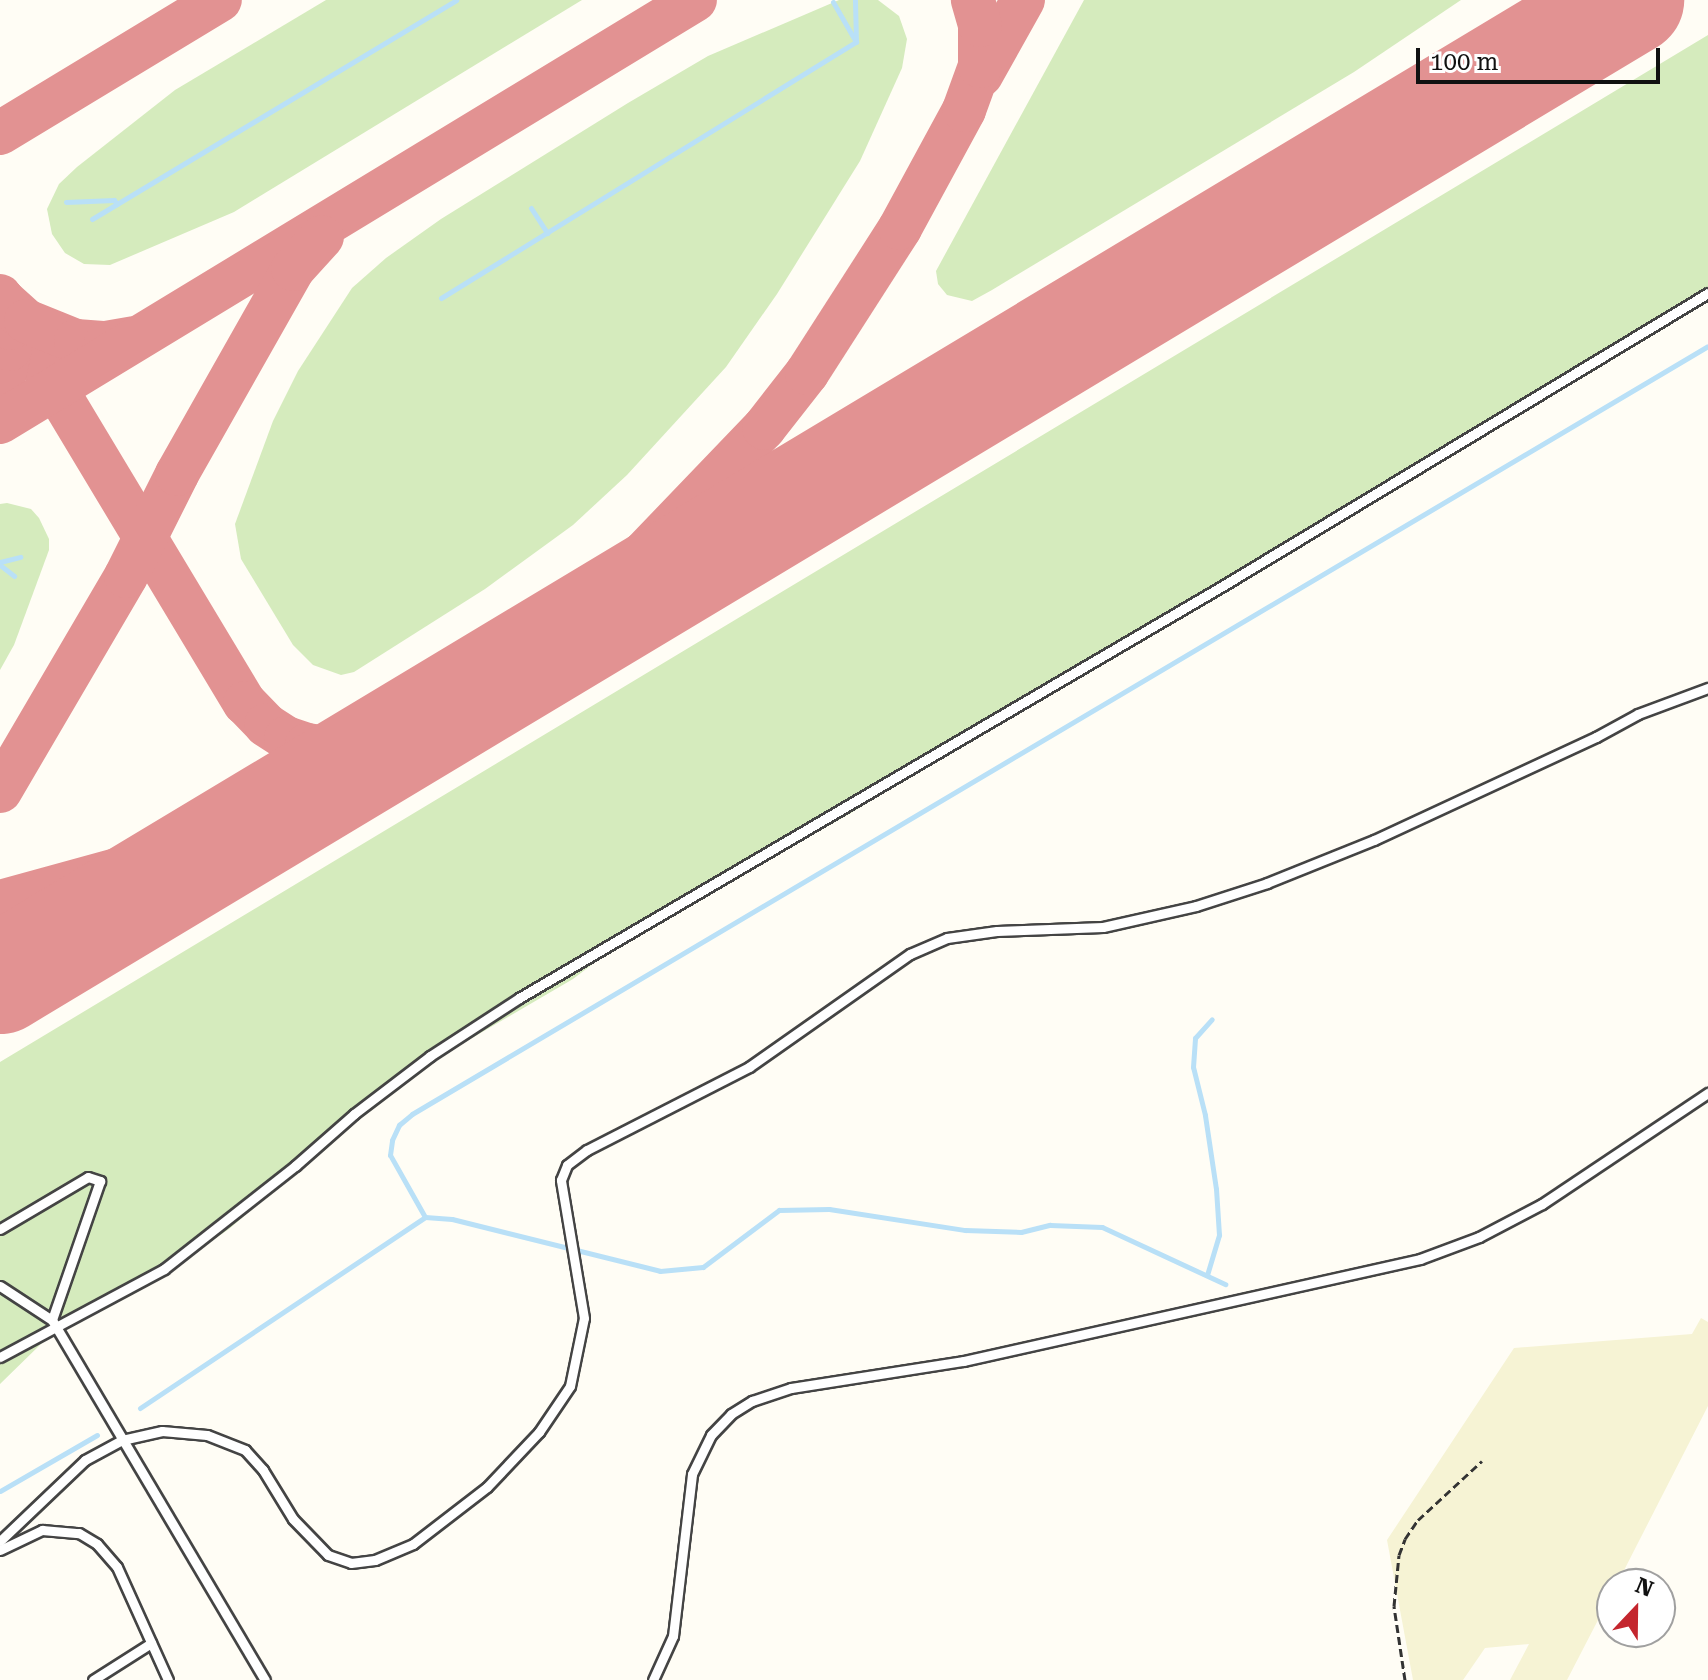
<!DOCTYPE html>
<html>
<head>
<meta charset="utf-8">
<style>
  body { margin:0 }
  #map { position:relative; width:1708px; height:1680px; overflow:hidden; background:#fffdf5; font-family:"Roboto Serif",serif }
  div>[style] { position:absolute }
  .farmland>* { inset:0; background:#f6f3d4 }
  .green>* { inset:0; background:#d5ebbd }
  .stream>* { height:5px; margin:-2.5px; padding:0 2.5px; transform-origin:2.5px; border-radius:2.5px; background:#b9e0f7 }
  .taxiway>* { height:44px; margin:-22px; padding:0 22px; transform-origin:22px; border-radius:22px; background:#e29292 }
  .runway>* { height:110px; margin:-55px; padding:0 55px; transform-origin:55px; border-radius:55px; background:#e29292 }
  .path>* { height:3px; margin-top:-1.5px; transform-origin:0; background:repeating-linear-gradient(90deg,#333 0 8px,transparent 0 12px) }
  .roads { filter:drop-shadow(2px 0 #444) drop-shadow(-2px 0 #444) drop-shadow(0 2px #444) drop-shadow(0 -2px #444) }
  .lane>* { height:9px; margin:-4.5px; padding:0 4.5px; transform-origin:4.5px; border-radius:4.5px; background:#fff }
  span { translate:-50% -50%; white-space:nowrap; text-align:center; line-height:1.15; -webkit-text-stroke:8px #fff; paint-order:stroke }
  .north { position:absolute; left:1596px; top:1568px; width:80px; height:80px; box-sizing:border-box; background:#fff; border:2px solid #a0a0a0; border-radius:50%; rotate:22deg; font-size:22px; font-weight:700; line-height:32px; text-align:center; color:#111 }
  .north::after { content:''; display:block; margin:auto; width:28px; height:36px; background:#c4262e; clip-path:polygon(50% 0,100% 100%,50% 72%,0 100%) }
  .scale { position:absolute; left:1416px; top:48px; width:244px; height:36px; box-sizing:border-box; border:4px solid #111; border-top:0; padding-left:10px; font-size:24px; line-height:28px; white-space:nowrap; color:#111; -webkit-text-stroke:6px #fff; paint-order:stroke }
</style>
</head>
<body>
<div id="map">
  <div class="farmland">
    <i style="clip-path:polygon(1701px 1318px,1708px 1322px,1708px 1406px,1617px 1584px,1612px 1584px,1612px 1593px,1567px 1680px,1510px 1680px,1529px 1644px,1485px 1648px,1463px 1680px,1413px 1680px,1387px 1540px,1514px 1348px,1692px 1334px)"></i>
  </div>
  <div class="green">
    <i style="clip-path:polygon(326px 0,582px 0,234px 212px,110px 265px,84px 264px,65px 253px,52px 234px,47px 209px,59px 184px,77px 167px,175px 90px)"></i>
    <i style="clip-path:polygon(839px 0,878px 0,899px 16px,907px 39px,902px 68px,860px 161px,777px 294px,726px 367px,627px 475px,573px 525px,485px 589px,354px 672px,341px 675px,313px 665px,293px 645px,241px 559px,235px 524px,273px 421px,298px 371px,352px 288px,386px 258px,441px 219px,628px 103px,708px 56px)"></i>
    <i style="clip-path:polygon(1084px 0,1461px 0,1354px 72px,992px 290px,972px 301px,947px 295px,938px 284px,936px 271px)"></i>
    <i style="clip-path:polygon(1708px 35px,1708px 301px,1094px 664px,851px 813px,615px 947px,573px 979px,460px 1045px,396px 1086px,229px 1229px,139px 1291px,44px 1341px,0 1384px,0 1062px)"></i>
    <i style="clip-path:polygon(7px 503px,31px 509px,39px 518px,49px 539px,49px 550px,14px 645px,0 670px,0 504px)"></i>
  </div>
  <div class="stream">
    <i style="left:833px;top:2px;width:46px;rotate:60.1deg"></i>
    <i style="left:856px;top:42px;width:42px;rotate:-91.4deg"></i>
    <i style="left:66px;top:202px;width:48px;rotate:-2.4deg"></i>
    <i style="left:114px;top:200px;width:5px;rotate:53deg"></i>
    <i style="left:531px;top:208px;width:30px;rotate:57deg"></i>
    <i style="left:92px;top:219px;width:425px;rotate:-31deg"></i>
    <i style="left:441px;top:298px;width:488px;rotate:-31.7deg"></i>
    <i style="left:0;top:562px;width:21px;rotate:-14deg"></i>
    <i style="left:0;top:565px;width:18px;rotate:38deg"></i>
    <i style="left:425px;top:1217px;width:27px;rotate:4deg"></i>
    <i style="left:452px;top:1219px;width:214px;rotate:14deg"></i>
    <i style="left:660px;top:1271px;width:43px;rotate:-5.3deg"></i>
    <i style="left:703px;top:1267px;width:95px;rotate:-36.9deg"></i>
    <i style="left:779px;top:1210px;width:50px;rotate:-1.1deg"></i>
    <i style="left:829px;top:1209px;width:138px;rotate:8.8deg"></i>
    <i style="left:965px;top:1230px;width:56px;rotate:2deg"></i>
    <i style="left:1021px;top:1232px;width:30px;rotate:-14deg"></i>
    <i style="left:1050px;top:1225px;width:52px;rotate:2.2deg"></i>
    <i style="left:1102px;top:1227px;width:136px;rotate:24.9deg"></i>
    <i style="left:1207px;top:1275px;width:42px;rotate:-73.3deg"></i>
    <i style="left:1219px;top:1235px;width:46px;rotate:-93.7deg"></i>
    <i style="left:1216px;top:1189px;width:75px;rotate:-98.5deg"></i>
    <i style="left:1205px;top:1115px;width:49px;rotate:-104deg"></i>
    <i style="left:1193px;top:1067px;width:29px;rotate:-86deg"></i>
    <i style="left:1195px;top:1038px;width:25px;rotate:-48deg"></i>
    <i style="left:140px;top:1408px;width:343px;rotate:-33.8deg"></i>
    <i style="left:425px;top:1217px;width:71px;rotate:-119.4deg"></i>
    <i style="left:390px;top:1155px;width:15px;rotate:-82deg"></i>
    <i style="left:392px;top:1140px;width:17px;rotate:-65deg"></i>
    <i style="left:399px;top:1125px;width:17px;rotate:-40deg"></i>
    <i style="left:412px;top:1114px;width:1506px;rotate:-30.65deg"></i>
    <i style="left:0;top:1491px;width:112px;rotate:-30deg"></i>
  </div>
  <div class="taxiway">
    <i style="left:981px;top:75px;width:86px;rotate:-60.8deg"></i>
    <i style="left:1417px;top:128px;width:203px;rotate:-39.2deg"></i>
    <i style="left:0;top:133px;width:257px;rotate:-31.2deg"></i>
    <i style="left:0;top:296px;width:475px;rotate:59deg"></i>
    <i style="left:245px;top:703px;width:30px;rotate:46deg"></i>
    <i style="left:266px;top:725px;width:24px;rotate:33deg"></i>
    <i style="left:286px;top:738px;width:22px;rotate:18deg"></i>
    <i style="left:307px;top:745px;width:37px;rotate:8deg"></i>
    <i style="left:344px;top:750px;width:42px;rotate:-4.1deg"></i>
    <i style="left:0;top:392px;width:44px;rotate:-76.9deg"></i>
    <i style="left:10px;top:349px;width:21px;rotate:-90deg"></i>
    <i style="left:10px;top:328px;width:29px;rotate:-104deg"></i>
    <i style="left:3px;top:300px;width:31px;rotate:42deg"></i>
    <i style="left:26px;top:321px;width:54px;rotate:21.8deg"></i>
    <i style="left:76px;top:341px;width:30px;rotate:4deg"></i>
    <i style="left:106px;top:343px;width:28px;rotate:-10deg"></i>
    <i style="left:0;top:422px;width:813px;rotate:-31.27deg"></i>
    <i style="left:506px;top:675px;width:183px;rotate:-41.5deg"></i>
    <i style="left:643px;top:554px;width:175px;rotate:-46.2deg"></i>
    <i style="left:764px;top:428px;width:70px;rotate:-52deg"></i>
    <i style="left:807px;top:373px;width:172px;rotate:-57.3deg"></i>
    <i style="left:900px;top:228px;width:134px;rotate:-61.5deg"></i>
    <i style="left:964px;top:110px;width:47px;rotate:-70deg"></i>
    <i style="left:980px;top:66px;width:41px;rotate:-90deg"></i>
    <i style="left:980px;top:25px;width:26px;rotate:-106deg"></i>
    <i style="left:0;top:791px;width:249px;rotate:-59.6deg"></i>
    <i style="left:126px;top:576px;width:114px;rotate:-63.4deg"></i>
    <i style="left:177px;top:474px;width:236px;rotate:-60.5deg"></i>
    <i style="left:293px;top:269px;width:43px;rotate:-47.8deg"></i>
    <i style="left:0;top:902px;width:139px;rotate:-15.4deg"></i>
    <i style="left:134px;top:865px;width:68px;rotate:-19.8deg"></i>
    <i style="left:198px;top:842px;width:119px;rotate:-23.8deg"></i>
  </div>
  <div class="runway">
    <i style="left:0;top:979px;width:1901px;rotate:-31.01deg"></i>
  </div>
  <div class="path">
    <i style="left:1405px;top:1680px;width:75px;rotate:-98.5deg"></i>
    <i style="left:1394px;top:1606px;width:51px;rotate:-84.4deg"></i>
    <i style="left:1399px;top:1555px;width:17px;rotate:-69deg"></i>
    <i style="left:1405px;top:1539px;width:23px;rotate:-56deg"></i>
    <i style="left:1418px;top:1520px;width:87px;rotate:-42.7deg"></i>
  </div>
  <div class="roads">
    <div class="lane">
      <i style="left:0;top:1229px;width:102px;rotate:-30.6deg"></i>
      <i style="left:88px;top:1177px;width:13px;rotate:18deg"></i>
      <i style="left:100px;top:1181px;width:147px;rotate:109.1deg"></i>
      <i style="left:0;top:1286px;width:62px;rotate:33.2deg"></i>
      <i style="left:52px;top:1320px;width:418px;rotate:59.4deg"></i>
      <i style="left:0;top:1357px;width:186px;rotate:-28.2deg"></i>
      <i style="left:164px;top:1269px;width:167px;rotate:-38.2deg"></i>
      <i style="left:295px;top:1166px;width:79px;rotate:-41.4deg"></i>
      <i style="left:354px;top:1114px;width:96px;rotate:-37.3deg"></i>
      <i style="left:430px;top:1056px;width:106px;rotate:-33.1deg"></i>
      <i style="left:519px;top:998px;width:817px;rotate:-30.36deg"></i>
      <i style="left:1224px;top:585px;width:565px;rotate:-31.1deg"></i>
      <i style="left:0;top:1541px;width:117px;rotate:-43.6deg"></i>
      <i style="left:85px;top:1460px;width:42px;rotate:-28.4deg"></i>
      <i style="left:122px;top:1440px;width:41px;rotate:-12.7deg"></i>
      <i style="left:162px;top:1431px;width:45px;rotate:5.1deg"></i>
      <i style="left:207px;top:1435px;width:41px;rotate:21.5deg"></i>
      <i style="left:245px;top:1450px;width:27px;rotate:48deg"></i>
      <i style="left:263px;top:1470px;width:57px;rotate:58.5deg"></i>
      <i style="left:293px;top:1519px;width:50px;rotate:45.8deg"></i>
      <i style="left:328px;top:1555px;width:24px;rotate:19deg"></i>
      <i style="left:351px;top:1563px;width:24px;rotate:-7deg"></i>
      <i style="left:375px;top:1560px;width:41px;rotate:-22.8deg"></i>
      <i style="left:413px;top:1544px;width:93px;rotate:-37.6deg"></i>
      <i style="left:487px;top:1487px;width:76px;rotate:-46.6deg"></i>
      <i style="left:539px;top:1432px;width:55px;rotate:-56deg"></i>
      <i style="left:570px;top:1386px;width:69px;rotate:-78.4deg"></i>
      <i style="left:584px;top:1318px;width:140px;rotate:-99.5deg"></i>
      <i style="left:561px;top:1180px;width:16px;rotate:-68deg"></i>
      <i style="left:567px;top:1165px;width:25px;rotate:-37deg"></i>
      <i style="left:587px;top:1150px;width:182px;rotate:-27.1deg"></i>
      <i style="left:749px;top:1067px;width:197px;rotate:-35.1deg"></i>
      <i style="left:910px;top:954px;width:40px;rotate:-23.4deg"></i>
      <i style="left:947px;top:938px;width:50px;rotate:-8deg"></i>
      <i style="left:997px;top:931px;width:106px;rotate:-2.2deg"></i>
      <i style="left:1103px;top:927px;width:95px;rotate:-12.7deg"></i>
      <i style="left:1196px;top:906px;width:75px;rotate:-17.9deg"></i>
      <i style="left:1267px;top:883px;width:115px;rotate:-21.9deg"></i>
      <i style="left:1374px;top:840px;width:245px;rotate:-24.9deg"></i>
      <i style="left:1596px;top:737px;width:48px;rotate:-28.7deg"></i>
      <i style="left:1638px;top:714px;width:75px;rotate:-20.4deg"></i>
      <i style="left:0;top:1550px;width:47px;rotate:-25.5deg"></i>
      <i style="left:42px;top:1530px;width:37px;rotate:5deg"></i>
      <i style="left:79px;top:1533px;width:21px;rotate:31deg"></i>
      <i style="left:97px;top:1544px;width:30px;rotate:49deg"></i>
      <i style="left:117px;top:1567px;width:124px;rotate:65.7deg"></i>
      <i style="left:93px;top:1680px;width:69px;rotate:-32.5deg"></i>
      <i style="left:653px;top:1680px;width:48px;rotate:-65.6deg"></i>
      <i style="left:673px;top:1636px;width:163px;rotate:-83.3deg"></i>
      <i style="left:692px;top:1474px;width:43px;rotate:-64deg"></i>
      <i style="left:711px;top:1435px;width:29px;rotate:-46deg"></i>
      <i style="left:731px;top:1414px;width:25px;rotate:-32deg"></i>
      <i style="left:752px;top:1401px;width:41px;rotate:-18.4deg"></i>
      <i style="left:791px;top:1388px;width:175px;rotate:-8.9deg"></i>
      <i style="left:964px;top:1361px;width:467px;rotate:-12.6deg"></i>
      <i style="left:1420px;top:1259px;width:63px;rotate:-20.4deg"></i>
      <i style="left:1479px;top:1237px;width:71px;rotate:-27.6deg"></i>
      <i style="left:1542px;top:1204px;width:200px;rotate:-33.8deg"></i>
    </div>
  </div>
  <div class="north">N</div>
  <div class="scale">100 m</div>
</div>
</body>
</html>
